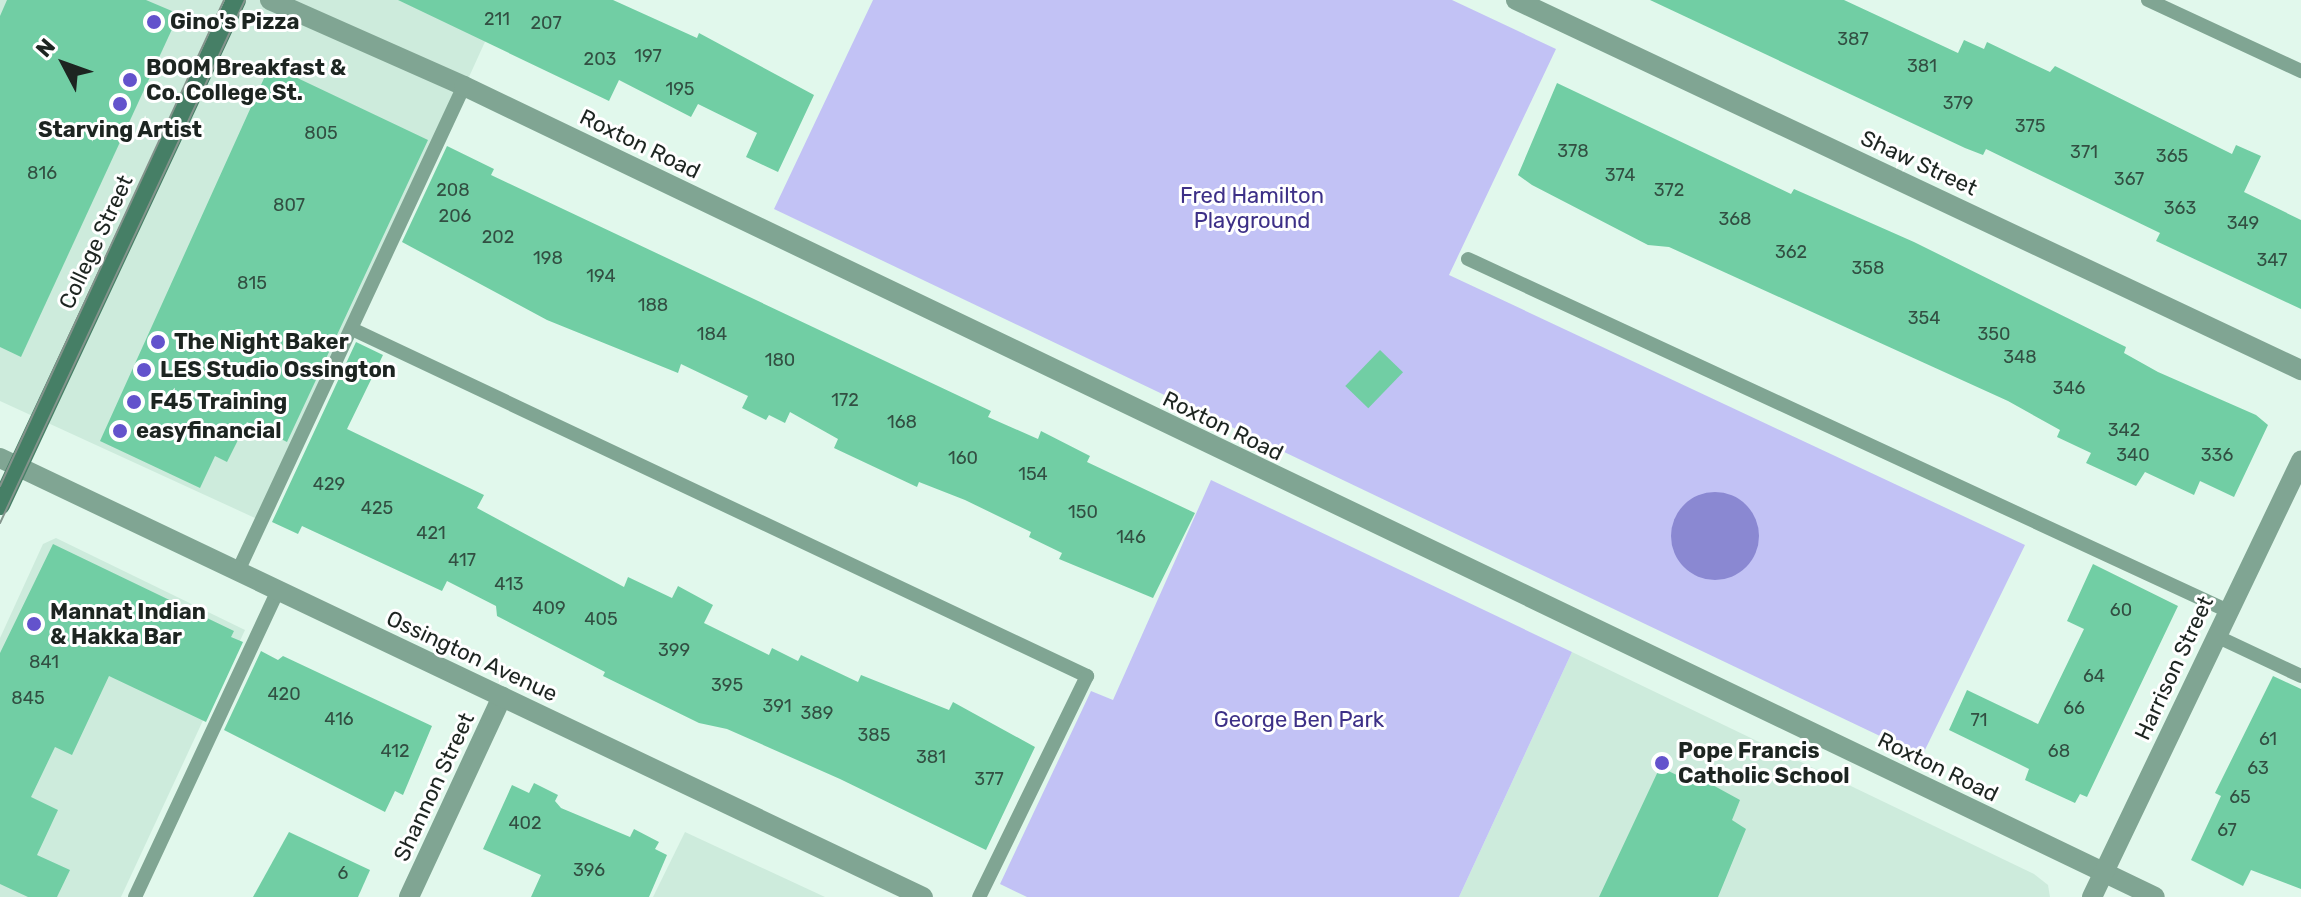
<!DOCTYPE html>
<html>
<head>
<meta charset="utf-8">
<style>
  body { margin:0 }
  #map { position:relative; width:2301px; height:897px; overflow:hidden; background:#e1f8ec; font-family:Rubik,sans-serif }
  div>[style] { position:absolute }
  .built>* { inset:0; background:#cdebdc }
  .green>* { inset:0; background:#c2c2f5 }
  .water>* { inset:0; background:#8a88d2 }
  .round { border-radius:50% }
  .building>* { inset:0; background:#71cea4; transform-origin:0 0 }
  .service>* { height:14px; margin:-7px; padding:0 7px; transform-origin:7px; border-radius:7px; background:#80a593 }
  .minor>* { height:20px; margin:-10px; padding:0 10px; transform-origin:10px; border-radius:10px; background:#80a593 }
  .tertiary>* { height:20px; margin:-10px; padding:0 10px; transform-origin:10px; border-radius:10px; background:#80a593 }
  .secondary>* { height:20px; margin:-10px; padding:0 10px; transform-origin:10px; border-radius:10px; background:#467f66 }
  .tram>* { height:2px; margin:-1px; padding:0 1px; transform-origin:1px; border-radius:1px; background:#84948c }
  .dots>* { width:22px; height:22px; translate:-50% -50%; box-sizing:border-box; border:4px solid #fff; border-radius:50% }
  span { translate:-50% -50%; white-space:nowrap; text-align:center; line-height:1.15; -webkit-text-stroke:6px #fff; paint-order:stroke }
  .number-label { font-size:18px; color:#324f42 }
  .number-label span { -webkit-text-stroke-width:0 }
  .poi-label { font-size:22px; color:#1d2521; font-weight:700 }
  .left { translate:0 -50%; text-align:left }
  .street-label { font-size:22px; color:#1d2521 }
  .park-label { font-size:22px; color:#3d3087 }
  .north { position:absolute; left:24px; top:24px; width:80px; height:80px; -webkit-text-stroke:6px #fff; paint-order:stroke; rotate:311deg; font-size:22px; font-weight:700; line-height:32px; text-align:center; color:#1d2521 }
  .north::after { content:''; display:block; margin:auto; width:28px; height:36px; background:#1d2521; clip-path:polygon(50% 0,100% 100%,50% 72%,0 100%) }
</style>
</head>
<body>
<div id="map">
  <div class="built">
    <i style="clip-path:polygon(0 0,504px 0,266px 523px,0 401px)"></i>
    <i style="clip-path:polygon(56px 538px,245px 630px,121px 897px,0 897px,0 638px,43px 544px)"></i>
    <i style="clip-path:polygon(1572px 652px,2034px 874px,2048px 885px,2050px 897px,1459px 897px)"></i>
    <i style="clip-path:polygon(685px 832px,825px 897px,653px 897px)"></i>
  </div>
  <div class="green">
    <i style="clip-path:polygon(873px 0,1452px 0,1556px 49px,1449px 275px,2025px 545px,1922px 756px,774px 209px)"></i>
    <i style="clip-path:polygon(1211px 480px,1572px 652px,1459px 897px,1027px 897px,1000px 884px,1091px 691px,1113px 700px)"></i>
  </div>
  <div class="water">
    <i class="round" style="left:1671px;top:492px;width:88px;height:88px"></i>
  </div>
  <div class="building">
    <i style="clip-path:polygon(7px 0,146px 0,179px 14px,21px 357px,0 347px,0 16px)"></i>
    <i style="clip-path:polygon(398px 0,613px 0,697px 38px,699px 33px,814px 95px,778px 172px,746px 157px,757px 133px,698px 104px,691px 117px,619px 80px,609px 101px)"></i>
    <i style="clip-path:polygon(1650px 0,1844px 0,1958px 53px,1964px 40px,1984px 49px,1987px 42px,2050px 72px,2055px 66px,2232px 154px,2236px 145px,2261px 156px,2244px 192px,2301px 220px,2301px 309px,2156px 241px,2160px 233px,1986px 149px,1983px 155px,1965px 148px)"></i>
    <i style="clip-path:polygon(270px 65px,428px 140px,287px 442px,247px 422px,227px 462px,215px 456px,200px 488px,100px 441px)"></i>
    <i style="clip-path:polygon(1557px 83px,1791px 194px,1794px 189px,1914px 242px,2126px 347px,2124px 353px,2158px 372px,2256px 415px,2268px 425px,2234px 497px,2200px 481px,2194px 495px,2145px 472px,2136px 486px,2086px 463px,2091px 453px,2057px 437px,2060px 430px,2008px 401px,1669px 247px,1648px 245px,1532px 185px,1518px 175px)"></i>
    <i style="clip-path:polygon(447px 146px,494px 169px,491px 175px,991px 411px,988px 417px,1038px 439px,1041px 431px,1090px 456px,1087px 462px,1195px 513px,1153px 598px,1059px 559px,1062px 553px,1029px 537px,1031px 532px,965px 500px,919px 482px,917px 487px,834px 448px,838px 439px,790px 412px,785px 423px,769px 415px,766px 420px,742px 408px,748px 396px,681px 364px,678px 373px,547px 320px,402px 242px)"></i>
    <i style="clip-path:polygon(356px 342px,383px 355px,347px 429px,484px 495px,477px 508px,624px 587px,628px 577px,672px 598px,678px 586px,713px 605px,704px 623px,769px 655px,772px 648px,798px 661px,801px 655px,858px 682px,861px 675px,949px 710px,953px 702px,1035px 747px,986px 850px,840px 779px,727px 729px,699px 723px,603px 676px,605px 672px,497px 616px,496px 606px,447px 581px,442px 591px,302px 526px,298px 534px,272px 522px)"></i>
    <i style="left:1380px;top:350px;width:32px;height:50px;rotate:44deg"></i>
    <i style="clip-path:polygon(53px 544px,234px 631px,231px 637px,243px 642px,206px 722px,109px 676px,72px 755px,55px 747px,31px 797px,58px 810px,37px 855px,70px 870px,57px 897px,28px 897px,0 884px,0 653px)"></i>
    <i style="clip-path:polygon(2093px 564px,2178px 606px,2087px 797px,2080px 794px,2075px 803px,2025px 780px,2029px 769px,2017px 763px,1949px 730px,1967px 690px,2038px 724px,2084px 629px,2067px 621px)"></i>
    <i style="clip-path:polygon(261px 651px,278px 660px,283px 656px,432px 726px,403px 795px,395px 791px,385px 812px,224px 730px)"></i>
    <i style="clip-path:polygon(2273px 676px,2301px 689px,2301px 889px,2251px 870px,2243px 886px,2191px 860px,2221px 796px,2215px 793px)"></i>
    <i style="clip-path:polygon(1660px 767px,1683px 778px,1687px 771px,1740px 800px,1732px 820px,1746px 829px,1718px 897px,1599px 897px)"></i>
    <i style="clip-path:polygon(534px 783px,558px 795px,555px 801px,561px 808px,630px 837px,634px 829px,659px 842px,655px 849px,667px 855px,649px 897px,531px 897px,541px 875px,483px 849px,512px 785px,529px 793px)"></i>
    <i style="clip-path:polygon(289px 832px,370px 870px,358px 897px,253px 897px)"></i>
  </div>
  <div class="service">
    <i style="left:2148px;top:0;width:169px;rotate:24.9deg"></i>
    <i style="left:1468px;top:259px;width:838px;rotate:24.85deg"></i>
    <i style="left:352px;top:329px;width:813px;rotate:25.27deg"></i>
    <i style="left:1087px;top:676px;width:246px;rotate:116deg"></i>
    <i style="left:238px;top:571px;width:535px;rotate:-65.02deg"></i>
    <i style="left:2216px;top:636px;width:94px;rotate:25.2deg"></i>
    <i style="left:135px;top:897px;width:339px;rotate:-65deg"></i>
  </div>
  <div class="minor">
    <i style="left:270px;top:0;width:212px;rotate:23.9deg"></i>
    <i style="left:464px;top:86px;width:1875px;rotate:25.62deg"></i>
    <i style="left:1516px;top:0;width:868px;rotate:25.24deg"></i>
    <i style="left:409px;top:897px;width:221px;rotate:-65.1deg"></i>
    <i style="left:2092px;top:897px;width:484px;rotate:-64.4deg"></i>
  </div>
  <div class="tertiary">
    <i style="left:0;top:458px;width:1022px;rotate:25.44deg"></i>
  </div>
  <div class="secondary">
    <i style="left:0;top:505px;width:557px;rotate:-64.95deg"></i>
  </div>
  <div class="tram">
    <i style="left:0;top:486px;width:535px;rotate:-65.25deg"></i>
    <i style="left:0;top:523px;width:578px;rotate:-64.9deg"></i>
  </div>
  <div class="dots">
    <i style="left:154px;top:22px;background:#6353cc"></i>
    <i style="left:130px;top:80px;background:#6353cc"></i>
    <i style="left:120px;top:104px;background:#6353cc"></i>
    <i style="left:158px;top:342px;background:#6353cc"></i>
    <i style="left:144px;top:370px;background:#6353cc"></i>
    <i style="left:134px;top:402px;background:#6353cc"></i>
    <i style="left:120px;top:431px;background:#6353cc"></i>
    <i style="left:34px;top:624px;background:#6353cc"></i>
    <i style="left:1662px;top:763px;background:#6353cc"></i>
  </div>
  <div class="number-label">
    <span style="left:497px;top:19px">211</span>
    <span style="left:546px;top:23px">207</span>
    <span style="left:1853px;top:39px">387</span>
    <span style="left:648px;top:56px">197</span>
    <span style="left:600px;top:59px">203</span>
    <span style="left:1922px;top:66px">381</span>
    <span style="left:680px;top:89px">195</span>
    <span style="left:1958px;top:103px">379</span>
    <span style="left:2030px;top:126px">375</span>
    <span style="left:321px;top:133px">805</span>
    <span style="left:1573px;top:151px">378</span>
    <span style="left:2084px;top:152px">371</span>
    <span style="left:2172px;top:156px">365</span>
    <span style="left:42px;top:173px">816</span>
    <span style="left:1620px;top:175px">374</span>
    <span style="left:2129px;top:179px">367</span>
    <span style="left:453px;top:190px">208</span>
    <span style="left:1669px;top:190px">372</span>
    <span style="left:289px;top:205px">807</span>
    <span style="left:2180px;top:208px">363</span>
    <span style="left:455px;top:216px">206</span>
    <span style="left:1735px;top:219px">368</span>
    <span style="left:2243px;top:223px">349</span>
    <span style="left:498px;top:237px">202</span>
    <span style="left:1791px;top:252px">362</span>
    <span style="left:548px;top:258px">198</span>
    <span style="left:2272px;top:260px">347</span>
    <span style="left:1868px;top:268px">358</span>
    <span style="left:601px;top:276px">194</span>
    <span style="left:252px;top:283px">815</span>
    <span style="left:653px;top:305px">188</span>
    <span style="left:1924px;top:318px">354</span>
    <span style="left:712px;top:334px">184</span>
    <span style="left:1994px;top:334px">350</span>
    <span style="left:2020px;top:357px">348</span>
    <span style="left:780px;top:360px">180</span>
    <span style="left:2069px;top:388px">346</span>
    <span style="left:845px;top:400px">172</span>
    <span style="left:902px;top:422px">168</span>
    <span style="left:2124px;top:430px">342</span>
    <span style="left:2133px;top:455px">340</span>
    <span style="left:2217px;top:455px">336</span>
    <span style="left:963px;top:458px">160</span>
    <span style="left:1033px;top:474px">154</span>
    <span style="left:329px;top:484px">429</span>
    <span style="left:377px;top:508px">425</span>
    <span style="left:1083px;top:512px">150</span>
    <span style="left:431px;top:533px">421</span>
    <span style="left:1131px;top:537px">146</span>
    <span style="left:462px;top:560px">417</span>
    <span style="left:509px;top:584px">413</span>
    <span style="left:549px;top:608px">409</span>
    <span style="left:2121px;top:610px">60</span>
    <span style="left:601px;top:619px">405</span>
    <span style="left:674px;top:650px">399</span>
    <span style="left:44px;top:662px">841</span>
    <span style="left:2094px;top:676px">64</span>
    <span style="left:727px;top:685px">395</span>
    <span style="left:284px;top:694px">420</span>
    <span style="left:28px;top:698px">845</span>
    <span style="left:777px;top:706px">391</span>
    <span style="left:2074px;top:708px">66</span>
    <span style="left:817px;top:713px">389</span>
    <span style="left:339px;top:719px">416</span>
    <span style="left:1979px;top:720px">71</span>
    <span style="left:874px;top:735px">385</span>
    <span style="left:2268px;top:739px">61</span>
    <span style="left:395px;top:751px">412</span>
    <span style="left:2059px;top:751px">68</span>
    <span style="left:931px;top:757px">381</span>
    <span style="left:2258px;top:768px">63</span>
    <span style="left:989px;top:779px">377</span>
    <span style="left:2240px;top:797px">65</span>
    <span style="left:525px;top:823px">402</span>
    <span style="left:2227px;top:830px">67</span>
    <span style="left:589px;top:870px">396</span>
    <span style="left:343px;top:873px">6</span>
  </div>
  <div class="poi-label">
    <span class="left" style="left:170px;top:22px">Gino's Pizza</span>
    <span class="left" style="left:146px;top:80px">BOOM Breakfast &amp;<br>Co. College St.</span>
    <span style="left:120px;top:130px">Starving Artist</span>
    <span class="left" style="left:174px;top:342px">The Night Baker</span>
    <span class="left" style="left:160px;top:370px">LES Studio Ossington</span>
    <span class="left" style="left:150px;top:402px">F45 Training</span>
    <span class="left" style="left:136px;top:431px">easyfinancial</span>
    <span class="left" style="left:50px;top:624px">Mannat Indian<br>&amp; Hakka Bar</span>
    <span class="left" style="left:1678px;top:763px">Pope Francis<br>Catholic School</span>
  </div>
  <div class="street-label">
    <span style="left:640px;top:144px;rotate:26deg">Roxton Road</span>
    <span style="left:1919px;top:163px;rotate:25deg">Shaw Street</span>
    <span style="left:96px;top:242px;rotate:-65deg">College Street</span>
    <span style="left:1223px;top:426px;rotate:26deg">Roxton Road</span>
    <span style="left:472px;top:656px;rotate:25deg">Ossington Avenue</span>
    <span style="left:2174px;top:668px;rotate:-65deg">Harrison Street</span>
    <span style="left:1938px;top:767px;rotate:26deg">Roxton Road</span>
    <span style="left:434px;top:787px;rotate:-65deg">Shannon Street</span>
  </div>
  <div class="park-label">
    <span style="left:1252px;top:208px">Fred Hamilton<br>Playground</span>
    <span style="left:1299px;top:720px">George Ben Park</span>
  </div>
  <div class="north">N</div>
</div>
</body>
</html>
